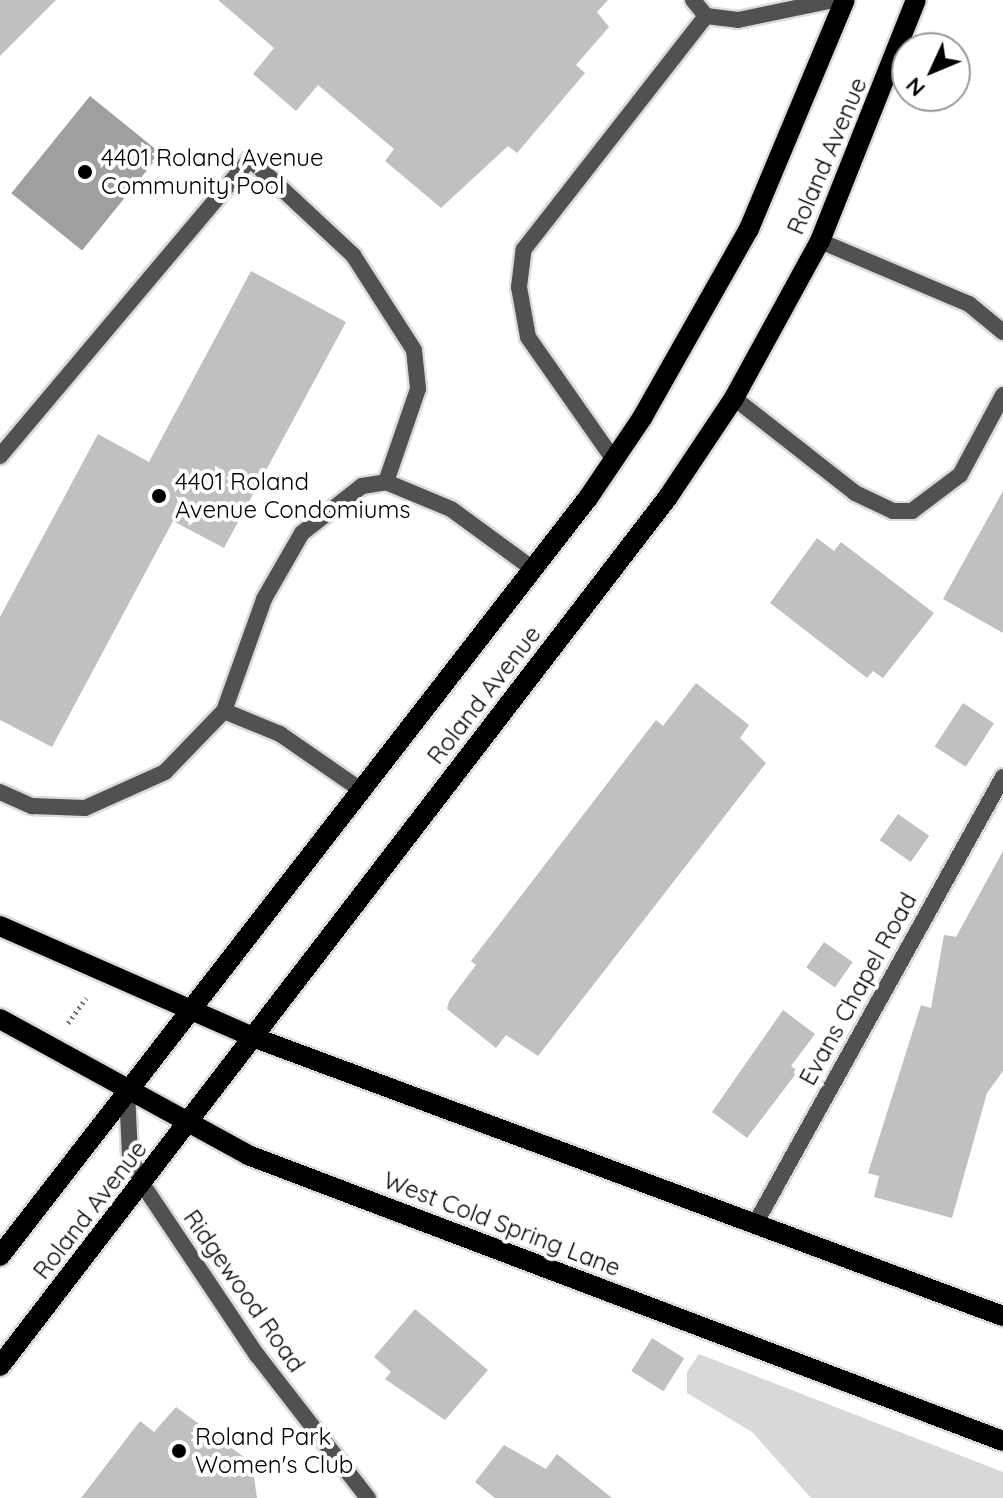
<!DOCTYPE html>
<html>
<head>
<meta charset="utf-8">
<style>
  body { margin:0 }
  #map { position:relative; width:1003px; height:1498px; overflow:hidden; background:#fff; font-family:Quicksand,sans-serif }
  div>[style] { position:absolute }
  .green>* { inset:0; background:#d8d8d8 }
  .water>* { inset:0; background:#9f9f9f; transform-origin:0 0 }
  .building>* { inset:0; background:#c0c0c0; transform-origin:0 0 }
  .path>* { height:5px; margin-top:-2.5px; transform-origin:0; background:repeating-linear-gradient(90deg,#737373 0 2px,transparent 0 6px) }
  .roads { filter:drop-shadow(2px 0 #dbdbdb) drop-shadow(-2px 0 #dbdbdb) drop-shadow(0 2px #dbdbdb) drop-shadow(0 -2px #dbdbdb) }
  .lane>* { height:16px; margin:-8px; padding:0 8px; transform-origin:8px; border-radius:8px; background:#515151 }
  .street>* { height:16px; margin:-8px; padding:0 8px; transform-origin:8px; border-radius:8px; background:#515151 }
  .primary>* { height:20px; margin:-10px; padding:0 10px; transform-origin:10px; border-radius:10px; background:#000 }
  .dots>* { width:22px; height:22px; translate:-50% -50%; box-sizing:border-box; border:4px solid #fff; border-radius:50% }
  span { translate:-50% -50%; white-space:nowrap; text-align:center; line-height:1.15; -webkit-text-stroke:8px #fff; paint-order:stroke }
  .street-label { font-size:24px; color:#000 }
  .poi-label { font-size:24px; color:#000 }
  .left { translate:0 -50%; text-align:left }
  .north { position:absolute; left:891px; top:32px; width:80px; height:80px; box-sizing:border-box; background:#fff; border:2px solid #999; border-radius:50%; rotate:226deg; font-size:22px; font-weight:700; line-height:32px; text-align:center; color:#000 }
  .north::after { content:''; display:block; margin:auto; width:28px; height:36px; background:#000; clip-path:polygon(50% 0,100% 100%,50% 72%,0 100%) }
</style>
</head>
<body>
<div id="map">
  <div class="green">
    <i style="clip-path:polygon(699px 1354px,1003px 1472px,1003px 1498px,811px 1498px,752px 1432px,687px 1393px,687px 1372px)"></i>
  </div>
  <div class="water">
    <i style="left:90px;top:96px;width:91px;height:125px;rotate:39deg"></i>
  </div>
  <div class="building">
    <i style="clip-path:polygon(0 0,56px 0,0 56px)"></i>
    <i style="clip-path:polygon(218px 0,608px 0,597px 12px,609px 27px,576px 65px,585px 73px,517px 153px,508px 146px,441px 208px,385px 161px,394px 149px,318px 85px,296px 111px,253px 74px,274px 48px)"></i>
    <i style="clip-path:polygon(251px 271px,346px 322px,224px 548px,173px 521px,52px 747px,0 720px,0 617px,98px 434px,149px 462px)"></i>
    <i style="clip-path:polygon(1003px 491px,1003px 633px,943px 599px)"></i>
    <i style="clip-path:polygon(817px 538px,834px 551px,841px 542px,934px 613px,883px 678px,873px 671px,867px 678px,770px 603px)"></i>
    <i style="clip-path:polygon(696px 683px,749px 725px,740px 738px,766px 763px,538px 1056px,506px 1035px,496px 1048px,447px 1009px,449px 1001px,476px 965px,471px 961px,656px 720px,663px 726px)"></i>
    <i style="left:963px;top:703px;width:37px;height:52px;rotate:33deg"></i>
    <i style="left:898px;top:814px;width:38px;height:32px;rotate:35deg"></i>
    <i style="clip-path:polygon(1003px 851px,1003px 1071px,987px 1093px,952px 1218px,874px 1197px,879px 1176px,868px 1173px,921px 1005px,931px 1008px,944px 935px,956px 937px)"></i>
    <i style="left:824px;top:942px;width:35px;height:31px;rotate:35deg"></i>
    <i style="clip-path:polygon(783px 1010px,815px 1034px,791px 1066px,798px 1071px,747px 1138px,712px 1112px)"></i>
    <i style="clip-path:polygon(415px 1309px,488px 1370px,445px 1420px,385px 1379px,391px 1372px,374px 1357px)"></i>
    <i style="left:652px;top:1338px;width:38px;height:39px;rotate:32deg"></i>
    <i style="clip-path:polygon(176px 1407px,252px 1463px,257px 1498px,81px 1498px,140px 1421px,154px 1432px)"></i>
    <i style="clip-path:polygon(504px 1445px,546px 1469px,557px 1454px,612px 1498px,495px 1498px,475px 1482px)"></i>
  </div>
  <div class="path">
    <i style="left:68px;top:1023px;width:31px;rotate:-54deg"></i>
  </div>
  <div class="roads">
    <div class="lane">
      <i style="left:693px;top:0;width:21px;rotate:51deg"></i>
      <i style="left:706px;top:16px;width:32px;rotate:7deg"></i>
      <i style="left:738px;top:20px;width:98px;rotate:-11.8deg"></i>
      <i style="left:820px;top:241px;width:162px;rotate:22.9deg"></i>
      <i style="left:969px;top:304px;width:44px;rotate:39.5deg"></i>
      <i style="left:734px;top:398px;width:154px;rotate:38.1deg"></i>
      <i style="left:855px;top:493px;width:42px;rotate:25.3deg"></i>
      <i style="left:893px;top:511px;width:19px"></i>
      <i style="left:912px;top:511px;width:60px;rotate:-36.9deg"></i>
      <i style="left:960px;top:475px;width:91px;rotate:-61.7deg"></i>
      <i style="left:0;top:456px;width:388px;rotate:-49.9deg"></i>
      <i style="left:250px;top:159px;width:141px;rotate:43deg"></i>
      <i style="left:353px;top:255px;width:113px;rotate:57.3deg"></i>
      <i style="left:414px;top:350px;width:39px;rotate:84deg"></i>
      <i style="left:418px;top:389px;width:98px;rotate:109deg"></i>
      <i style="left:614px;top:460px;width:150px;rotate:-125deg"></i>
      <i style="left:528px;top:337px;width:51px;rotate:-100.2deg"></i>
      <i style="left:519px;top:287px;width:38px;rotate:-83deg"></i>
      <i style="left:524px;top:249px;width:296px;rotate:-52deg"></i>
      <i style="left:224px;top:711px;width:61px;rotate:22.3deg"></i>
      <i style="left:280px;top:734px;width:98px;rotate:34.7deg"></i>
      <i style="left:0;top:792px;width:35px;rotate:24deg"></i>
      <i style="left:32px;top:806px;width:53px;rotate:2.2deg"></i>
      <i style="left:85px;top:808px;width:88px;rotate:-24.2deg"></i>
      <i style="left:165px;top:772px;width:85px;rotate:-46deg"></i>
      <i style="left:224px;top:711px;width:119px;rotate:-70.3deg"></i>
      <i style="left:264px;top:599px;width:76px;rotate:-60.1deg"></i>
      <i style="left:302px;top:533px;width:76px;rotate:-38.1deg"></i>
      <i style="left:362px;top:486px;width:24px;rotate:-9deg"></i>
      <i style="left:386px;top:482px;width:70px;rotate:22.6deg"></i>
      <i style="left:451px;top:509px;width:102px;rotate:36.2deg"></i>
    </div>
    <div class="street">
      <i style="left:127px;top:1092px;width:64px;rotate:87.3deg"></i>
      <i style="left:130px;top:1156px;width:32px;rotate:66deg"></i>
      <i style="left:143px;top:1185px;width:205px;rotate:56.2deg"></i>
      <i style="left:257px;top:1355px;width:181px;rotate:52.2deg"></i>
      <i style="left:755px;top:1224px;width:511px;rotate:-60.98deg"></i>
    </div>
    <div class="primary">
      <i style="left:0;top:926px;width:282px;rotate:23.7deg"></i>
      <i style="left:258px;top:1039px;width:795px;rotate:20.4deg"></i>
      <i style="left:0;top:1019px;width:283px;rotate:28.7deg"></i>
      <i style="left:248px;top:1155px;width:807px;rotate:20.75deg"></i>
      <i style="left:0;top:1256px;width:959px;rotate:-52.2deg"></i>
      <i style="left:588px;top:498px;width:97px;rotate:-56deg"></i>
      <i style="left:642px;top:418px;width:217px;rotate:-60.5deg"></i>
      <i style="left:749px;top:229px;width:248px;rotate:-67.3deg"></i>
      <i style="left:0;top:1366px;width:1096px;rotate:-52.45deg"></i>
      <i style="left:668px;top:497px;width:119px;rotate:-56.3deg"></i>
      <i style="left:734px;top:398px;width:179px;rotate:-61.3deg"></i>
      <i style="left:820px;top:241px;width:259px;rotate:-68.3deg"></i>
    </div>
  </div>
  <div class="dots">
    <i style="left:85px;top:172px;background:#000"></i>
    <i style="left:159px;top:496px;background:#000"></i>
    <i style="left:179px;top:1451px;background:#000"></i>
  </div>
  <div class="street-label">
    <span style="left:827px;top:156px;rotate:-67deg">Roland Avenue</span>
    <span style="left:484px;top:695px;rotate:-52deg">Roland Avenue</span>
    <span style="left:858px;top:989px;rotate:-61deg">Evans Chapel Road</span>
    <span style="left:90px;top:1210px;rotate:-52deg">Roland Avenue</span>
    <span style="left:502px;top:1224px;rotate:21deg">West Cold Spring Lane</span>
    <span style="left:244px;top:1291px;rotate:55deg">Ridgewood Road</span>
  </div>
  <div class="poi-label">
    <span class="left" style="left:101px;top:172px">4401 Roland Avenue<br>Community Pool</span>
    <span class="left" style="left:175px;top:496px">4401 Roland<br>Avenue Condomiums</span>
    <span class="left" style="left:195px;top:1451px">Roland Park<br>Women's Club</span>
  </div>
  <div class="north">N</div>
</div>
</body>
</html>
